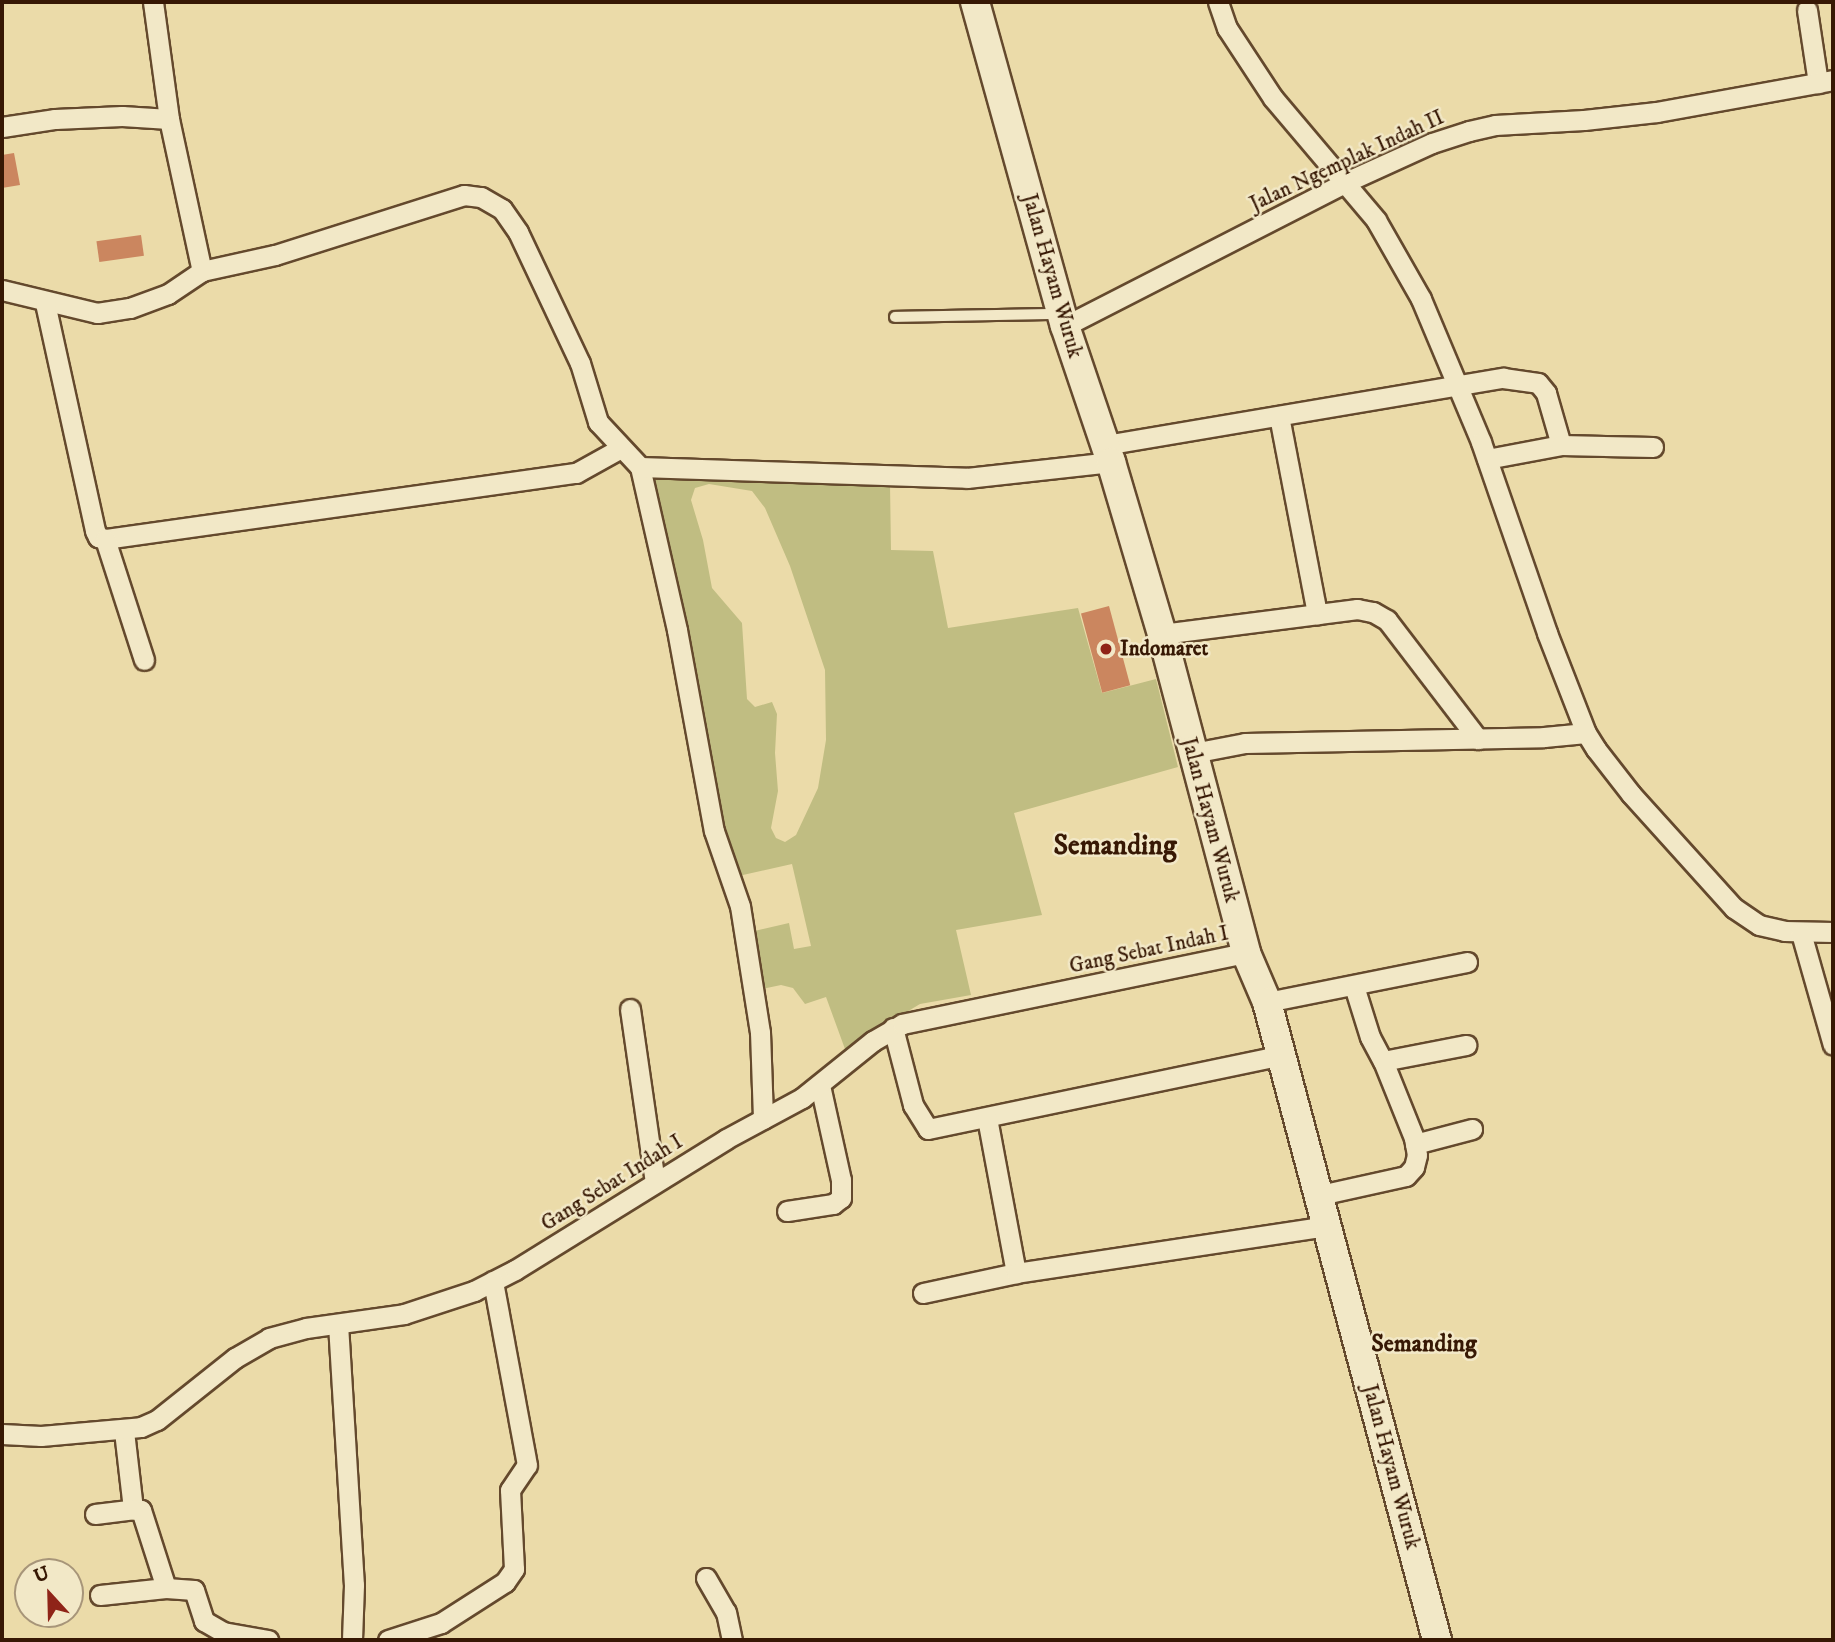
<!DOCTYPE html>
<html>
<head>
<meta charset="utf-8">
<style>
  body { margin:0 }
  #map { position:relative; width:1835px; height:1642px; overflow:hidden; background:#ebdba9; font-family:"IM FELL DW Pica",serif }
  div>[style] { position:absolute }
  .green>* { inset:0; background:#c0bd82 }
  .building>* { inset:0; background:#cb865f; transform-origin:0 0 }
  .roads { filter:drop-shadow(2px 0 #64492d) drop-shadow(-2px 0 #64492d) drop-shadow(0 2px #64492d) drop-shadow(0 -2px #64492d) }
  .service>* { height:10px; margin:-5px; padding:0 5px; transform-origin:5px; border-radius:5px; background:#f2e8c7 }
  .minor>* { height:19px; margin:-9.5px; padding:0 9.5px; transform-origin:9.5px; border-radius:9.5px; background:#f2e8c7 }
  .secondary>* { height:28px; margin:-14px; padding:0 14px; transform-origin:14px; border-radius:14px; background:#f2e8c7 }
  .dots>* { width:19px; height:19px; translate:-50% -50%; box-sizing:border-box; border:4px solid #f2e8c7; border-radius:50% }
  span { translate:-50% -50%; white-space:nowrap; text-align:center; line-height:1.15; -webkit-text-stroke:5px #f2e8c7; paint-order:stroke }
  .street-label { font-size:21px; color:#371804 }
  .poi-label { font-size:21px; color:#371804; font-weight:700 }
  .left { translate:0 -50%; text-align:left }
  .quarter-label { font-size:24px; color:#371804; font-weight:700 }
  .district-label { font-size:28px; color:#371804; font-weight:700 }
  .frame { position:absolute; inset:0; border:4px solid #371804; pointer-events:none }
  .north { position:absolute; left:14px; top:1558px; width:70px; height:70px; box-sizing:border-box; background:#f2e8c7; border:2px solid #a79579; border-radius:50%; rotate:338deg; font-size:19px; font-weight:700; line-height:28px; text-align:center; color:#371804 }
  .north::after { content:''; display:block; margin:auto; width:24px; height:32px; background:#8f2418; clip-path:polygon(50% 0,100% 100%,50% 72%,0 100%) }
</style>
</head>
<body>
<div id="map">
  <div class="green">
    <i style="clip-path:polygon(evenodd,647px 476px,890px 484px,891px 550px,933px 551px,948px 628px,1078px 608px,1102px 693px,1156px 679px,1178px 767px,1014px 813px,1042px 915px,956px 930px,971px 995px,920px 1004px,845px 1049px,826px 997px,805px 1004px,793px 988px,781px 985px,752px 991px,746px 933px,789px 923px,794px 949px,811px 946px,792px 864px,734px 877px,715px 829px,647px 476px,709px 484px,752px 491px,765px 508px,790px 566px,825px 670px,826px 740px,818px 788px,796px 835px,785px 842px,776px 838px,771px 828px,778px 791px,775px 753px,777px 714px,772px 702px,755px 707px,747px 699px,742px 623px,712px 588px,703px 540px,691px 500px,695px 488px,709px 484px)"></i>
  </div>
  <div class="building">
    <i style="clip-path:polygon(14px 153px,20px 185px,2px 188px,2px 155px)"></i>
    <i style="left:141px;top:235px;width:21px;height:45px;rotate:82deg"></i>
    <i style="left:1109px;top:606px;width:82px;height:29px;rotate:75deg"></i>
  </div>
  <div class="roads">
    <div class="service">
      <i style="left:895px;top:317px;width:163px;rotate:-1.1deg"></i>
    </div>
    <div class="minor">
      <i style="left:153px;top:2px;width:118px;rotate:82.2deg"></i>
      <i style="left:1218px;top:2px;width:28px;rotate:71deg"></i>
      <i style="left:1227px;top:28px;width:84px;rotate:56.7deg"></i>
      <i style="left:1273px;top:98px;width:160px;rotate:49.8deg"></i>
      <i style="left:1376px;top:220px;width:91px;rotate:60.3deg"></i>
      <i style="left:1421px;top:299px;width:155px;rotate:67.2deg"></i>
      <i style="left:1481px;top:442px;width:202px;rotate:70.9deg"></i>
      <i style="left:1547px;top:633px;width:107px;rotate:68.7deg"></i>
      <i style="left:1586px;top:733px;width:19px;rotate:58deg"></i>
      <i style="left:1596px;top:749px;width:57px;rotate:52.1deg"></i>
      <i style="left:1631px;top:794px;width:154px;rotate:47.9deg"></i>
      <i style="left:1734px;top:908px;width:30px;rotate:34deg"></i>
      <i style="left:1759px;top:925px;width:26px;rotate:13deg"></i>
      <i style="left:1784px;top:931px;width:49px;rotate:1.2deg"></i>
      <i style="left:1807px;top:10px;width:74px;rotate:81.4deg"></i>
      <i style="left:2px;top:127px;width:54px;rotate:-8.6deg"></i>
      <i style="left:55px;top:119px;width:67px;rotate:-2.6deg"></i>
      <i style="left:122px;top:116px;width:47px;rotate:3.7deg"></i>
      <i style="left:169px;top:119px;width:156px;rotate:77.8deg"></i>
      <i style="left:202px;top:271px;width:75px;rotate:-12.4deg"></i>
      <i style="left:275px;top:255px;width:198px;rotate:-17.6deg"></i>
      <i style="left:464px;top:195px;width:17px;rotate:7deg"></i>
      <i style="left:481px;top:197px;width:24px;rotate:30deg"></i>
      <i style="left:502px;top:209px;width:28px;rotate:55deg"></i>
      <i style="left:518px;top:232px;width:145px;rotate:64.7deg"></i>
      <i style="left:580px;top:363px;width:62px;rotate:73deg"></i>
      <i style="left:598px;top:422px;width:62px;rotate:47deg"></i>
      <i style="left:640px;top:467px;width:167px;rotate:77.2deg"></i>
      <i style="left:677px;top:630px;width:204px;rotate:79.6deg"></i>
      <i style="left:714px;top:831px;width:79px;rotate:70.9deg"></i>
      <i style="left:740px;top:906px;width:128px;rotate:81deg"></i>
      <i style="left:760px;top:1032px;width:87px;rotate:88deg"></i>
      <i style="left:2px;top:290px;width:98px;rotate:13.6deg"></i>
      <i style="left:97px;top:313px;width:33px;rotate:-9deg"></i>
      <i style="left:130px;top:308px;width:40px;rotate:-20.2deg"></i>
      <i style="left:168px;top:294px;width:41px;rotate:-34.1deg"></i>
      <i style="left:45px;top:303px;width:233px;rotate:77.6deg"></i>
      <i style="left:95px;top:531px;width:7px;rotate:63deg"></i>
      <i style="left:98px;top:537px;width:7px;rotate:16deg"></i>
      <i style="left:105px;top:539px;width:476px;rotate:-8deg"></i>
      <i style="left:576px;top:473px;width:51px;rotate:-29.1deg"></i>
      <i style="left:1065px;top:326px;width:316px;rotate:-27.1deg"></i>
      <i style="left:1346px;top:182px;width:94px;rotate:-24.4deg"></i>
      <i style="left:1432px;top:143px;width:39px;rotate:-18deg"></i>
      <i style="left:1469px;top:131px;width:27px;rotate:-13deg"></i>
      <i style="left:1495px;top:125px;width:89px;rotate:-3.2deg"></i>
      <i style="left:1584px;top:120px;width:73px;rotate:-6.3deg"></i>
      <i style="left:1657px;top:112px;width:179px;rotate:-10.3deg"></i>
      <i style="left:1279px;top:416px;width:202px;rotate:79.1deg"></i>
      <i style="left:1105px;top:445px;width:404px;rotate:-9.6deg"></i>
      <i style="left:1503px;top:378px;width:35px;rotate:8deg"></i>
      <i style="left:1538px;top:383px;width:13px;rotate:51deg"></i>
      <i style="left:1546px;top:393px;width:54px;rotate:73.9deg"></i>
      <i style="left:1487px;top:459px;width:75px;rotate:-10.7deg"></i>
      <i style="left:1561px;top:445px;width:92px;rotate:1.2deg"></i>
      <i style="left:640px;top:467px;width:327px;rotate:1.9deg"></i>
      <i style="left:967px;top:478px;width:145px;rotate:-6.3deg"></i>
      <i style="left:105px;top:539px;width:127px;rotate:72.1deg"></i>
      <i style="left:1162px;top:634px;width:197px;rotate:-7.3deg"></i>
      <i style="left:1357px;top:609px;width:16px;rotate:11deg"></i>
      <i style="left:1373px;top:612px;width:16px;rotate:30deg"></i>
      <i style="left:1387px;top:620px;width:150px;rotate:52.6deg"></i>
      <i style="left:1193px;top:753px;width:53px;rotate:-10.9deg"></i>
      <i style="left:1245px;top:743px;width:299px;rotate:-1.1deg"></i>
      <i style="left:1544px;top:737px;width:42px;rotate:-5.4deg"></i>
      <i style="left:1801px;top:933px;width:116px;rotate:74.1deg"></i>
      <i style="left:1354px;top:986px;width:53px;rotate:72.6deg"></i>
      <i style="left:1370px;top:1037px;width:27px;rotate:62deg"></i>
      <i style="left:1383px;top:1061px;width:85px;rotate:-10.9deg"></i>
      <i style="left:1267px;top:1002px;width:204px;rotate:-11.3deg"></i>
      <i style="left:630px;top:1009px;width:175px;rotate:81.8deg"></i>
      <i style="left:893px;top:1028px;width:80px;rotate:75.4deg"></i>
      <i style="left:913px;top:1105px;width:28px;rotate:58deg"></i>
      <i style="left:928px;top:1129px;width:361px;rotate:-11.8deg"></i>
      <i style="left:987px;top:1118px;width:158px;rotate:79.4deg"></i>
      <i style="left:1415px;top:1144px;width:59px;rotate:-14.7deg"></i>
      <i style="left:1320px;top:1195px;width:88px;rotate:-12.5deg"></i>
      <i style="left:1406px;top:1176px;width:12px;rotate:-48deg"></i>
      <i style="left:1414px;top:1167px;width:12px;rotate:-76deg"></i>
      <i style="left:1417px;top:1155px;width:17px;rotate:-100deg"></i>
      <i style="left:1414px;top:1138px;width:83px;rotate:-111.9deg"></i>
      <i style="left:787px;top:1211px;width:47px;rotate:-8.7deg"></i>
      <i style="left:833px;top:1204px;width:10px;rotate:-37deg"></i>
      <i style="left:841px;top:1198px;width:18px;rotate:-90deg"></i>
      <i style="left:841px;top:1180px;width:97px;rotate:-102.5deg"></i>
      <i style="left:923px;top:1293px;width:95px;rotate:-12.1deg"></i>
      <i style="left:1016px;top:1273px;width:316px;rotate:-8.6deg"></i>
      <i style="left:338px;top:1324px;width:261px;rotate:86.5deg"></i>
      <i style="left:354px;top:1585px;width:55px;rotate:92.1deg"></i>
      <i style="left:124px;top:1431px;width:79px;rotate:83.4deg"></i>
      <i style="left:133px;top:1509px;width:8px;rotate:7deg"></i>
      <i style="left:141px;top:1510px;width:82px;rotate:72.2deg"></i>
      <i style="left:166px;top:1588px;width:28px;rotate:4deg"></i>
      <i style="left:194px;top:1590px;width:33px;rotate:72deg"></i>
      <i style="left:204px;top:1621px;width:22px;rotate:30deg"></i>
      <i style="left:223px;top:1632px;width:46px;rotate:10.1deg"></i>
      <i style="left:2px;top:1434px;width:39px;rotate:3deg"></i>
      <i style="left:41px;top:1436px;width:100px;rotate:-5.1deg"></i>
      <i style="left:141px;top:1427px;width:17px;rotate:-24deg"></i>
      <i style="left:157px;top:1420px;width:100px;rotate:-38.5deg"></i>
      <i style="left:235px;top:1358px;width:39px;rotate:-30deg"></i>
      <i style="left:269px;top:1338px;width:38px;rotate:-15deg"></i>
      <i style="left:306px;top:1328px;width:99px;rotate:-8.1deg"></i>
      <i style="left:404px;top:1314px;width:74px;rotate:-18.2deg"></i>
      <i style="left:474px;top:1291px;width:46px;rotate:-27.1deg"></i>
      <i style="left:515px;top:1270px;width:248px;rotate:-31.8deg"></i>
      <i style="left:726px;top:1139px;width:86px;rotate:-28.3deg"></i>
      <i style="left:802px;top:1098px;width:91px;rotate:-38.8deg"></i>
      <i style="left:873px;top:1041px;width:34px;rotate:-30deg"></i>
      <i style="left:902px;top:1024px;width:351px;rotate:-11.7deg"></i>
      <i style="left:95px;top:1514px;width:38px;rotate:-7deg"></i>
      <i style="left:706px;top:1578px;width:39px;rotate:60deg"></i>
      <i style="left:726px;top:1612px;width:29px;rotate:78deg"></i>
      <i style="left:100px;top:1595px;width:66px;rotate:-6.1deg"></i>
      <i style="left:388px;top:1640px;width:56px;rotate:-17.8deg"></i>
      <i style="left:441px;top:1623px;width:76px;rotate:-32.6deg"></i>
      <i style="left:505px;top:1582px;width:16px;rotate:-55deg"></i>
      <i style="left:514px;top:1569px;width:79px;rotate:-92.9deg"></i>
      <i style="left:510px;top:1490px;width:30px;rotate:-56deg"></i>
      <i style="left:527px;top:1465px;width:187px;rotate:-100.5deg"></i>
    </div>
    <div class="secondary">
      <i style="left:975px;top:2px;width:336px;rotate:74.5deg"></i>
      <i style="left:1065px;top:326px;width:144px;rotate:71.3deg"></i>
      <i style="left:1111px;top:462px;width:179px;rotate:73.5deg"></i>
      <i style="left:1162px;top:634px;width:330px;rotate:75.2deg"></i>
      <i style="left:1246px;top:953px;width:53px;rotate:66.8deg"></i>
      <i style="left:1267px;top:1002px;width:660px;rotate:75.08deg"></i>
    </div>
  </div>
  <div class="dots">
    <i style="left:1106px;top:649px;background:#8f2418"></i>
  </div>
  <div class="street-label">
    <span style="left:1347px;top:161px;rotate:-25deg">Jalan Ngemplak Indah II</span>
    <span style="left:1052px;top:276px;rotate:74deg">Jalan Hayam Wuruk</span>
    <span style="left:1210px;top:820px;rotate:75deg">Jalan Hayam Wuruk</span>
    <span style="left:1149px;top:950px;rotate:-12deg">Gang Sebat Indah I</span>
    <span style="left:612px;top:1183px;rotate:-32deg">Gang Sebat Indah I</span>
    <span style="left:1391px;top:1467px;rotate:75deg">Jalan Hayam Wuruk</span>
  </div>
  <div class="poi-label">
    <span class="left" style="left:1120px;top:649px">Indomaret</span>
  </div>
  <div class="quarter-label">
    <span style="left:1424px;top:1345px">Semanding</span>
  </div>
  <div class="district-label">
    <span style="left:1115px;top:846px">Semanding</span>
  </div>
  <div class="frame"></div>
  <div class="north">U</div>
</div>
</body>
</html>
